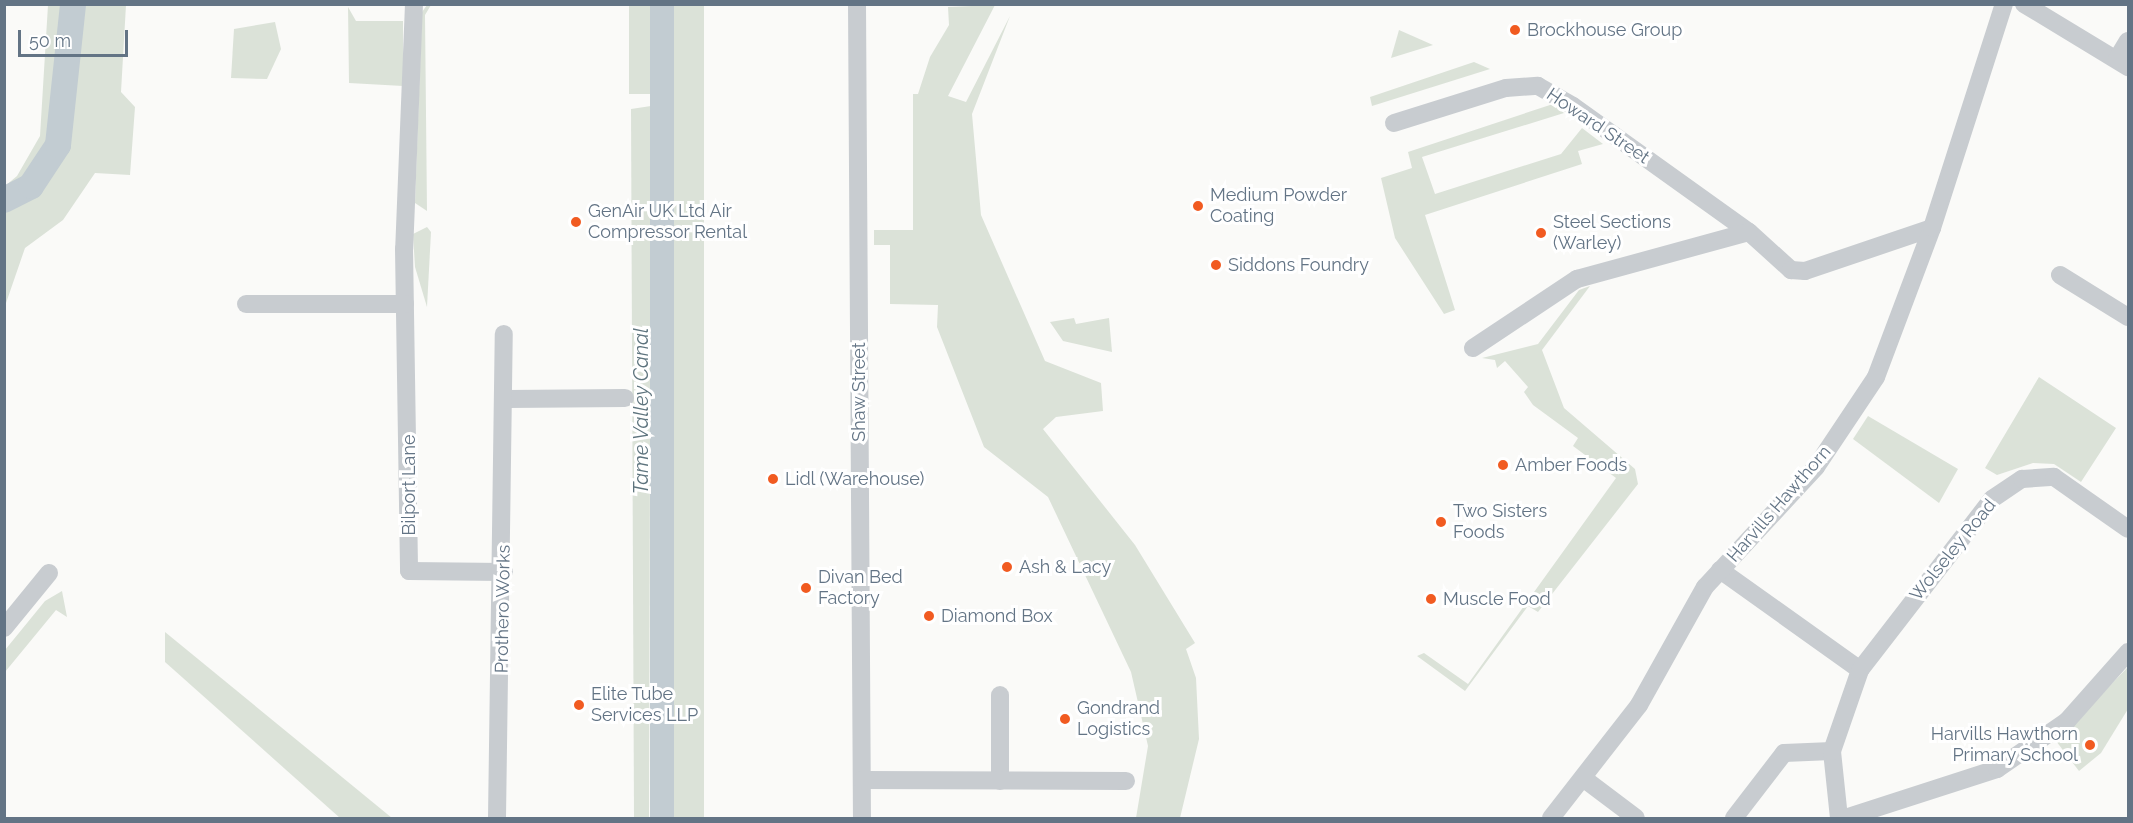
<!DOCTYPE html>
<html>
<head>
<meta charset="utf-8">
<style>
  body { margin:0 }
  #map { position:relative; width:2133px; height:823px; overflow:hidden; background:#fafaf8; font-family:Raleway,sans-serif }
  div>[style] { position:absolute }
  .green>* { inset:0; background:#dbe2d8; transform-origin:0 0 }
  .water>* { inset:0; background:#c2ccd2; transform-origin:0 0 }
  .river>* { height:26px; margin:-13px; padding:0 13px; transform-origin:13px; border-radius:13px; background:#c2ccd2 }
  .minor>* { height:18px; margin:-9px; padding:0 9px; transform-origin:9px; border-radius:9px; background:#c8ccd0 }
  .dots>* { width:16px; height:16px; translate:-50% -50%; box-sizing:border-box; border:3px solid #fff; border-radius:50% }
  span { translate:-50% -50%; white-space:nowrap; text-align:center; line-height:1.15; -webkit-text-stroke:6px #fff; paint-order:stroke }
  .poi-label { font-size:18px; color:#637485 }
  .left { translate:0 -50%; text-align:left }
  .right { translate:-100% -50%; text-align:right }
  .street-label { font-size:18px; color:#637485 }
  .water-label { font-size:20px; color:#5e747e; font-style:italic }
  .frame { position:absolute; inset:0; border:6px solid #637485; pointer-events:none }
  .scale { position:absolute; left:18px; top:30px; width:110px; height:27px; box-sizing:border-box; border:3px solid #637485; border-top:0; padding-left:8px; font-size:18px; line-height:21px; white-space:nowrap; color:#637485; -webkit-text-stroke:4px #fff; paint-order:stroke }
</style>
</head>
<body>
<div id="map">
  <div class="green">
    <i style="left:704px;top:4px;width:814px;height:30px;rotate:90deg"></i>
    <i style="clip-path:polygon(48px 5px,126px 5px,121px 92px,135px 107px,130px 175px,95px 173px,63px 220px,25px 248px,5px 306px,5px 186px,17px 176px,40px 136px)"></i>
    <i style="clip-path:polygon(427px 5px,431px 5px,425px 15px,427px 211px,415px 203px,422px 12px)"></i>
    <i style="left:629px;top:5px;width:21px;height:89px"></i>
    <i style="clip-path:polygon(995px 5px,948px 96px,966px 102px,1010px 16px,972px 114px,981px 215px,1045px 361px,1101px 383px,1103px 411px,1056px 417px,1043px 429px,1135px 545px,1195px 643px,1186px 649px,1196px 678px,1199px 739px,1180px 818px,1136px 818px,1148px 746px,1131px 672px,1048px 497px,984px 447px,937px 327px,938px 305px,890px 304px,890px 245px,874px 245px,874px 230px,913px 230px,913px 94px,918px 94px,930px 57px,949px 25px,948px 7px)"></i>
    <i style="clip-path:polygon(348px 7px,356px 21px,403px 21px,403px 86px,349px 83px)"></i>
    <i style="clip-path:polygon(275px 22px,281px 49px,267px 79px,231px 78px,234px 29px)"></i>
    <i style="clip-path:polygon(1399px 30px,1433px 45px,1391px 58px)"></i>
    <i style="clip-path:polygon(1474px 62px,1490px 69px,1372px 106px,1370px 97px)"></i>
    <i style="clip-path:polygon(1553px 104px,1564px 113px,1422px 157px,1435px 194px,1561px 154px,1582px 128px,1603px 144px,1578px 151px,1582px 164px,1425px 215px,1455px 310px,1444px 314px,1395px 238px,1381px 178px,1412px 168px,1408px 152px)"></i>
    <i style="clip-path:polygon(651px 106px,649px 818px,634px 818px,631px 109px)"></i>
    <i style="clip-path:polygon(427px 227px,431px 232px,427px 307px,415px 267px,413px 234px)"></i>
    <i style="clip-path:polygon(1590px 286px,1542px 350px,1564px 408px,1635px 469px,1638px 484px,1538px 612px,1528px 606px,1465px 691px,1417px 656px,1424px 653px,1468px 684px,1616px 478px,1573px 446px,1578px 438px,1533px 405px,1524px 392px,1528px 387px,1505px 361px,1497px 368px,1495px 360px,1482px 358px,1538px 344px,1579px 290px)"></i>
    <i style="clip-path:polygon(1074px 318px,1076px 324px,1109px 318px,1112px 352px,1063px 341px,1050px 322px)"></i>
    <i style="clip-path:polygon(2039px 377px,2116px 428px,2081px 482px,2054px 464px,2033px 463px,1997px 475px,1985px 468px)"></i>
    <i style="clip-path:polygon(1868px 416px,1958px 469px,1939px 503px,1853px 439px)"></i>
    <i style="clip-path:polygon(62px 591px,67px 617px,56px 610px,5px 672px,5px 650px,45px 601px)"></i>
    <i style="clip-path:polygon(165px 632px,392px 818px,340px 818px,165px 662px)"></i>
    <i style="clip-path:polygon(2128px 667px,2128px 709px,2101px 753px,2079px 771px,2056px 741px)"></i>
  </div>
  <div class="water">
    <i style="left:674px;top:4px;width:814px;height:24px;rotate:90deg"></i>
  </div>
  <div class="river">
    <i style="left:4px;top:200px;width:30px;rotate:-27deg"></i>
    <i style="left:31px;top:186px;width:49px;rotate:-56.6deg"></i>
    <i style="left:58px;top:145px;width:142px;rotate:-83.9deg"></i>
  </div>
  <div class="minor">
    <i style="left:414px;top:4px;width:245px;rotate:92.3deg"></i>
    <i style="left:404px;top:249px;width:322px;rotate:89.1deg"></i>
    <i style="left:409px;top:571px;width:95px;rotate:0.6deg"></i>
    <i style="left:857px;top:4px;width:814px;rotate:89.65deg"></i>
    <i style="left:2024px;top:4px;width:122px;rotate:31.2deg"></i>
    <i style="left:2117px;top:59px;width:21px;rotate:-59deg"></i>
    <i style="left:1394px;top:123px;width:117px;rotate:-17.4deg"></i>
    <i style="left:1506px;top:88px;width:32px;rotate:-4deg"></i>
    <i style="left:1538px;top:86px;width:40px;rotate:29.7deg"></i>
    <i style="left:1573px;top:106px;width:216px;rotate:35.6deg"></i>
    <i style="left:1749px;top:232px;width:57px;rotate:42.1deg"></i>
    <i style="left:1791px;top:270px;width:14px;rotate:4deg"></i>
    <i style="left:1805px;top:271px;width:134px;rotate:-18.7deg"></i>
    <i style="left:2060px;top:275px;width:80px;rotate:31.7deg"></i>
    <i style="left:246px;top:304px;width:159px"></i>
    <i style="left:1473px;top:348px;width:125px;rotate:-33.6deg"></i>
    <i style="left:1577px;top:279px;width:178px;rotate:-15.3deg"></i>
    <i style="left:505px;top:399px;width:120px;rotate:-0.5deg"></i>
    <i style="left:1720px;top:570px;width:172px;rotate:35.5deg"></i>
    <i style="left:4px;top:628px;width:71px;rotate:-50.7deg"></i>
    <i style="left:1000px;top:695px;width:86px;rotate:90deg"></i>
    <i style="left:1583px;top:778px;width:66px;rotate:37deg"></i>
    <i style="left:862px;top:780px;width:264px;rotate:0.2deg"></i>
    <i style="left:497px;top:818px;width:484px;rotate:-89.2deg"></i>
    <i style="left:1551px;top:818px;width:143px;rotate:-52.1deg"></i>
    <i style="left:1639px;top:705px;width:135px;rotate:-60.8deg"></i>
    <i style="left:1705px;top:587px;width:163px;rotate:-47.2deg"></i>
    <i style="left:1816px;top:467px;width:108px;rotate:-56.3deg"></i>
    <i style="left:1876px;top:377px;width:159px;rotate:-69.4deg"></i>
    <i style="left:1932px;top:228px;width:235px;rotate:-72.2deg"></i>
    <i style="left:1734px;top:818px;width:82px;rotate:-52.4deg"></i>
    <i style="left:1784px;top:753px;width:48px;rotate:-2.4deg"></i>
    <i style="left:1839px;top:818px;width:67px;rotate:-96deg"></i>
    <i style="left:1832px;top:751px;width:86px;rotate:-70.9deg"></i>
    <i style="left:1860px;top:670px;width:216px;rotate:-52.3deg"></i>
    <i style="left:1992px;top:499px;width:36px;rotate:-34deg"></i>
    <i style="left:2022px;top:479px;width:32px;rotate:-4deg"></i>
    <i style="left:2054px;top:477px;width:90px;rotate:35.1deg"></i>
    <i style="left:1845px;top:818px;width:160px;rotate:-17.9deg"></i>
    <i style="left:1997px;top:769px;width:85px;rotate:-34.4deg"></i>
    <i style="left:2067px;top:721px;width:92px;rotate:-48.5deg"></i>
  </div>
  <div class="dots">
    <i style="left:1515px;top:30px;background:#f15b21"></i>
    <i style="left:1198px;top:206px;background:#f15b21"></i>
    <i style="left:576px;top:222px;background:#f15b21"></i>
    <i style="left:1541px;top:233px;background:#f15b21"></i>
    <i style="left:1216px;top:265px;background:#f15b21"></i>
    <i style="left:1503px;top:465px;background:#f15b21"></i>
    <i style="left:773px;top:479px;background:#f15b21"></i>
    <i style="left:1441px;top:522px;background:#f15b21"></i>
    <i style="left:1007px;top:567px;background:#f15b21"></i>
    <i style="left:806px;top:588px;background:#f15b21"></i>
    <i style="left:1431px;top:599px;background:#f15b21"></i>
    <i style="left:929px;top:616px;background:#f15b21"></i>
    <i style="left:579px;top:705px;background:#f15b21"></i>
    <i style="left:1065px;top:719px;background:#f15b21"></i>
    <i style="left:2090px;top:745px;background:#f15b21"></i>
  </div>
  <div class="poi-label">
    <span class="left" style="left:1527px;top:30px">Brockhouse Group</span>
    <span class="left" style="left:1210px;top:206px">Medium Powder<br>Coating</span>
    <span class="left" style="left:588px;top:222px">GenAir UK Ltd Air<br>Compressor Rental</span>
    <span class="left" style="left:1553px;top:233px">Steel Sections<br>(Warley)</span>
    <span class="left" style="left:1228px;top:265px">Siddons Foundry</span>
    <span class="left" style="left:1515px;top:465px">Amber Foods</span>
    <span class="left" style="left:785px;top:479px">Lidl (Warehouse)</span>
    <span class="left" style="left:1453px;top:522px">Two Sisters<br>Foods</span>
    <span class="left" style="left:1019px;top:567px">Ash &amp; Lacy</span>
    <span class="left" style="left:818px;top:588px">Divan Bed<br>Factory</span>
    <span class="left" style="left:1443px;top:599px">Muscle Food</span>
    <span class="left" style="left:941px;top:616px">Diamond Box</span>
    <span class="left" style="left:591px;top:705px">Elite Tube<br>Services LLP</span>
    <span class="left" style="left:1077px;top:719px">Gondrand<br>Logistics</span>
    <span class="right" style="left:2078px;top:745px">Harvills Hawthorn<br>Primary School</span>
  </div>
  <div class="street-label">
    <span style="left:1598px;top:126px;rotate:34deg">Howard Street</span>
    <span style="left:859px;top:392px;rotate:-90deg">Shaw Street</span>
    <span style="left:409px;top:485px;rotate:-90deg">Bilport Lane</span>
    <span style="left:1779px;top:504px;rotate:-49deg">Harvills Hawthorn</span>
    <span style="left:1953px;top:550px;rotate:-51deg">Wolseley Road</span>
    <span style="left:503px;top:609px;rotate:-89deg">Prothero Works</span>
  </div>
  <div class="water-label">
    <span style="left:641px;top:411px;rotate:-90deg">Tame Valley Canal</span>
  </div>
  <div class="frame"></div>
  <div class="scale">50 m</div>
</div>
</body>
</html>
